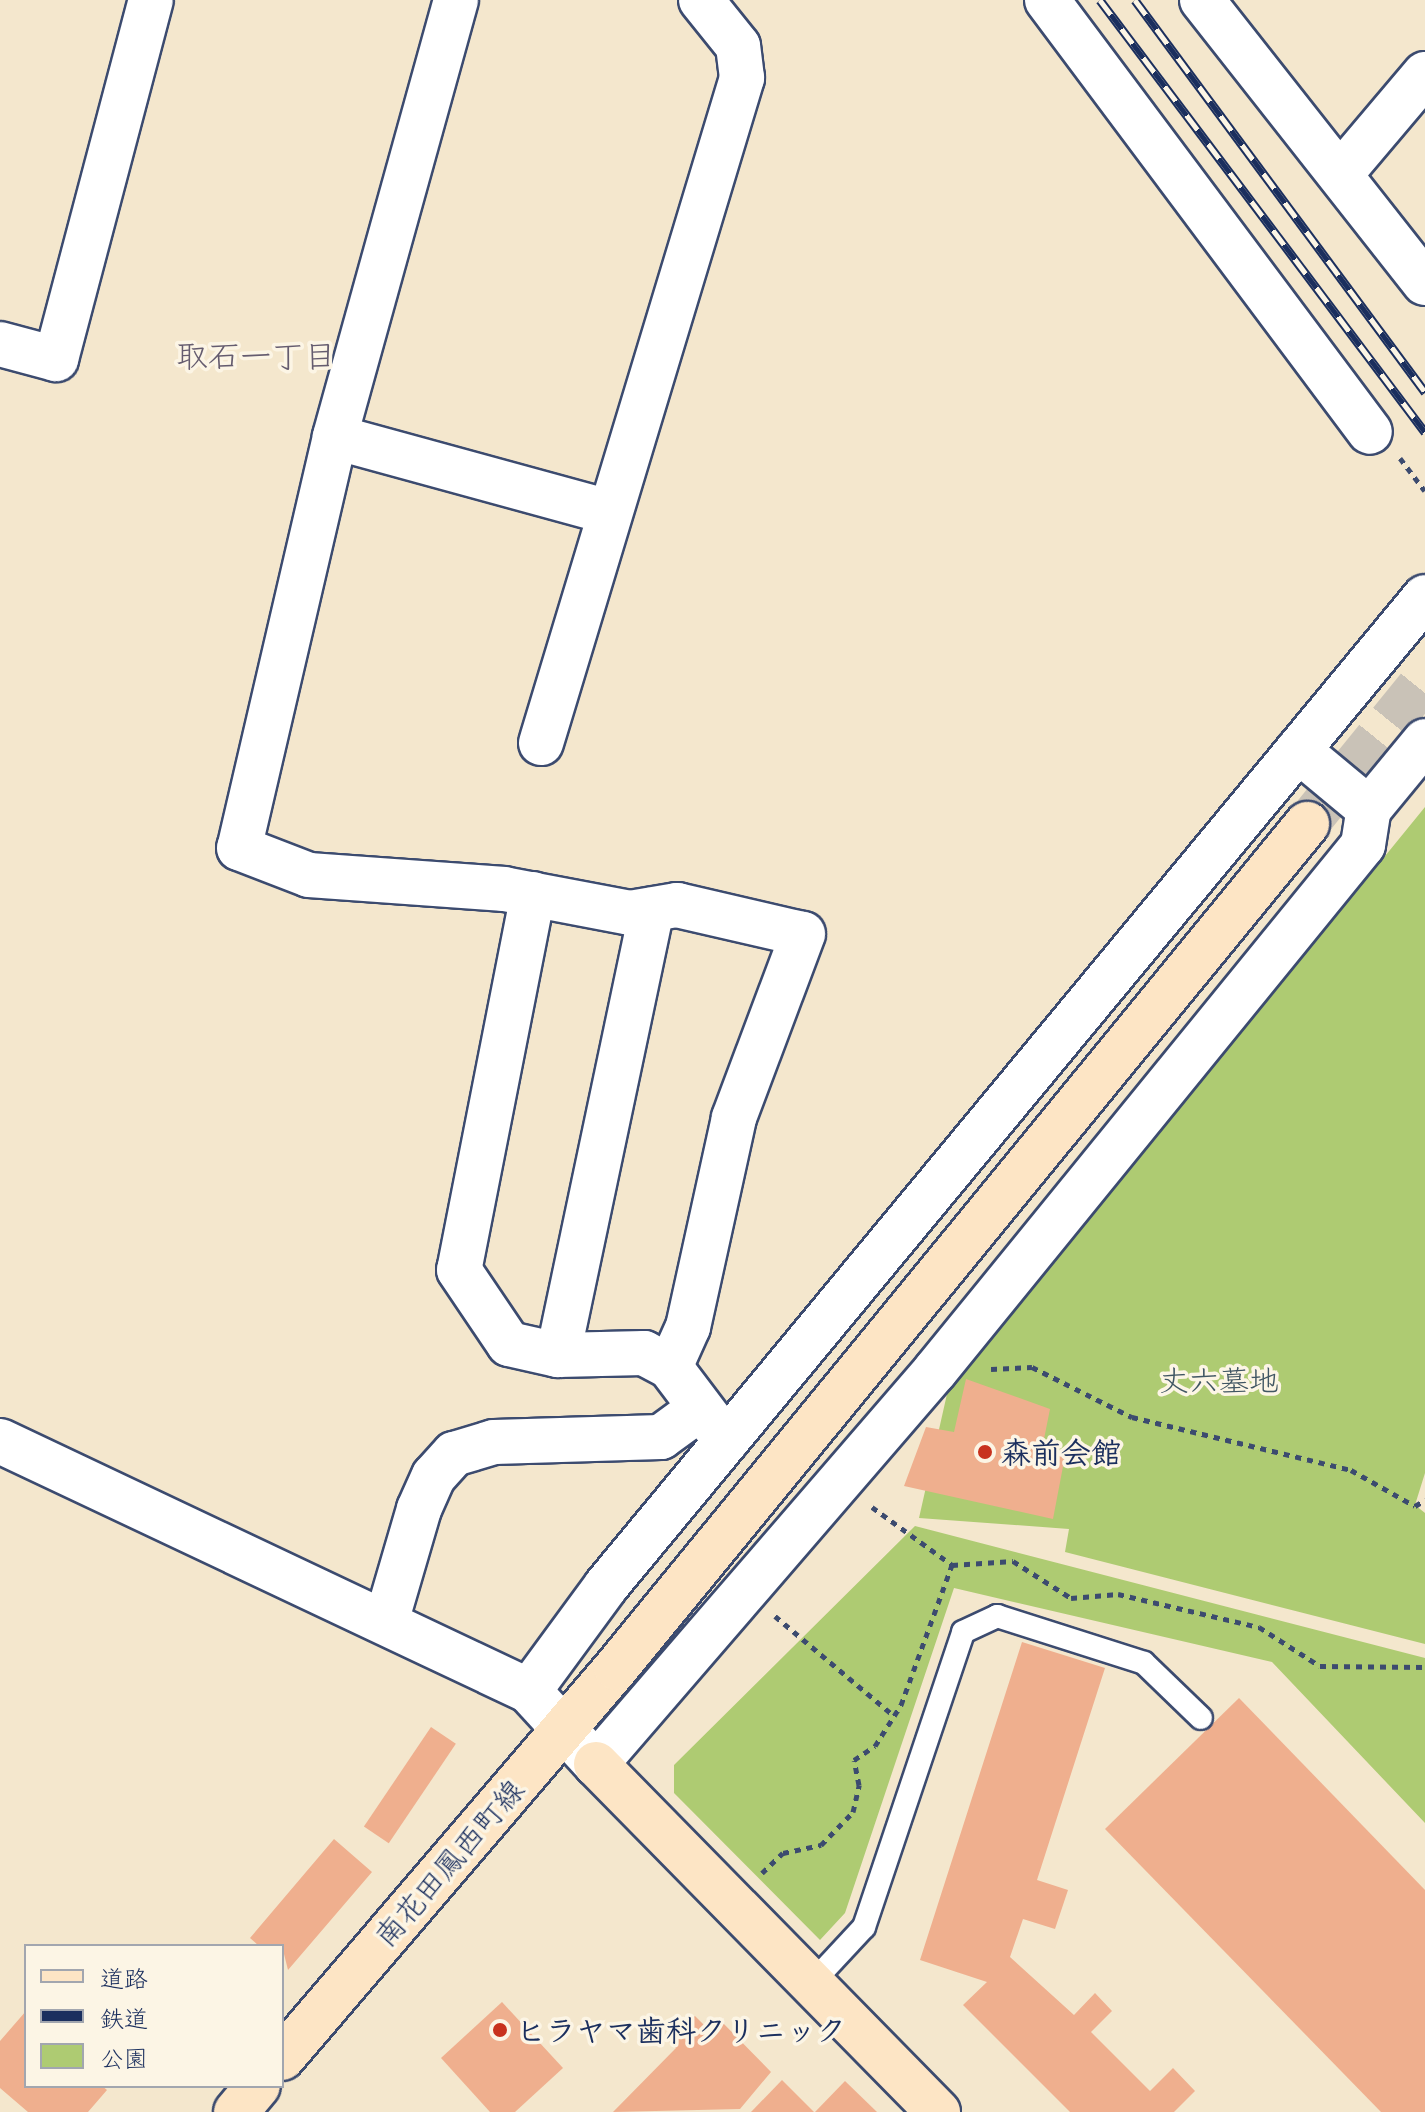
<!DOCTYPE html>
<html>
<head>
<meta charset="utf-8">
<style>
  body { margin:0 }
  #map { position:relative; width:1425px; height:2112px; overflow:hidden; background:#f4e7cd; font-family:"Patrick Hand","Klee One",sans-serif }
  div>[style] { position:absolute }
  .green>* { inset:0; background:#aecb72 }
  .building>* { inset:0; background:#efaf8e; transform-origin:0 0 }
  .secondary-tunnel>* { height:44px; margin-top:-22px; transform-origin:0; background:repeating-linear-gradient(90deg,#c9c2b7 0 44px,transparent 0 66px) }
  .path>* { height:5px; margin-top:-2.5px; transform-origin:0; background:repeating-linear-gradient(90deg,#3c4b6f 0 6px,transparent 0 12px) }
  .roads { filter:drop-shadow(2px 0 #3c4b6f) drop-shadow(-2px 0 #3c4b6f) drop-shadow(0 2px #3c4b6f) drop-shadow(0 -2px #3c4b6f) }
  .lane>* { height:22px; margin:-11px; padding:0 11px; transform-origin:11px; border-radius:11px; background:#fff }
  .street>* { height:44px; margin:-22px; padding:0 22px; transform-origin:22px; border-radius:22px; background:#fff }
  .secondary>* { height:44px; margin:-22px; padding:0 22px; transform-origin:22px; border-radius:22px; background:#fde5c5 }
  .rail>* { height:9px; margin-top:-4.5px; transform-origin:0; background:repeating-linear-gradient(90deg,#fcf5e5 0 18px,#1b2f5e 0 36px); box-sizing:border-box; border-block:2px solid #1b2f5e }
  .dots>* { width:22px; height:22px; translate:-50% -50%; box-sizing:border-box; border:4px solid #fcf5e5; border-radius:50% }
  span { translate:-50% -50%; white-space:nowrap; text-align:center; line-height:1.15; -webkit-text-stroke:7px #fcf5e5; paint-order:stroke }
  .park-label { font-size:30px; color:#405663 }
  .poi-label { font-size:30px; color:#1b2f5e; font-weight:700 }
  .left { translate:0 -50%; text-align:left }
  .street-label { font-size:30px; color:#1b2f5e }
  .neighbourhood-label { font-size:32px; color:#655c6f }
  .legend { position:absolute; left:24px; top:1944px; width:260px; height:144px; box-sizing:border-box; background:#fcf5e5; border:2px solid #a2a6af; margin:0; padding:10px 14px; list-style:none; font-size:24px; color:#1b2f5e }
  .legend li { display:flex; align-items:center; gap:16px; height:40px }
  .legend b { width:40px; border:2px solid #a2a6af }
</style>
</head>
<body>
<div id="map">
  <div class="green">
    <i style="clip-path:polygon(1425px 807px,1425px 1473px,1415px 1505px,1425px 1513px,1425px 1644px,1065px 1552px,1069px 1529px,919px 1518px,947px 1394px)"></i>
    <i style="clip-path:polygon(915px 1526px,1425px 1658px,1425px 1823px,1272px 1662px,954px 1588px,845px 1913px,820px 1940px,674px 1793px,674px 1765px)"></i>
  </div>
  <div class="building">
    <i style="clip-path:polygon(966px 1379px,1050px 1409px,1042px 1449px,1065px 1456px,1053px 1519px,904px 1486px,926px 1427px,954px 1432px)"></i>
    <i style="clip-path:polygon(1022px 1642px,1105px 1668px,1037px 1880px,1068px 1890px,1055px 1929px,1023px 1919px,1010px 1957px,1074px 2015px,1095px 1993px,1112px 2011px,1091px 2032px,1150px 2091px,1173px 2068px,1195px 2091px,1174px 2112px,1070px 2112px,963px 2005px,987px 1982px,920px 1960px)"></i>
    <i style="clip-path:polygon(1239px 1698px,1425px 1890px,1425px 2112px,1381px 2112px,1105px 1829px)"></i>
    <i style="left:431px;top:1727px;width:30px;height:120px;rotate:34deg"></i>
    <i style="clip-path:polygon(334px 1839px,372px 1872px,288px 1970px,282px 1946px,259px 1946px,250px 1938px)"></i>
    <i style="clip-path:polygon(502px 2002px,563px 2068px,515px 2112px,490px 2112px,441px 2058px)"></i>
    <i style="clip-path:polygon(26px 2011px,26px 2086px,102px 2086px,107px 2090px,88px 2112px,28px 2112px,0 2088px,0 2041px)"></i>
    <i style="clip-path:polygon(695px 2016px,711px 2032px,722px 2022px,771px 2072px,740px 2109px,613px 2112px,676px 2048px,669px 2042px)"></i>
    <i style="clip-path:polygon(782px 2080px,814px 2112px,751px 2112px)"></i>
    <i style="clip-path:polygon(845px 2081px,877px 2112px,815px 2112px)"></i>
  </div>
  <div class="secondary-tunnel">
    <i style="left:1307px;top:824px;width:187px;rotate:-50.9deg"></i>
  </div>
  <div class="path">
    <i style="left:1400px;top:458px;width:41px;rotate:52.9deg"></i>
    <i style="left:991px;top:1369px;width:41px;rotate:-2.8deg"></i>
    <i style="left:1032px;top:1367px;width:112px;rotate:26.6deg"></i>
    <i style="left:1132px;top:1417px;width:225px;rotate:13.6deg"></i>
    <i style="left:1351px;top:1470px;width:73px;rotate:29.4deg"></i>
    <i style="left:1415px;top:1506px;width:12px;rotate:-31deg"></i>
    <i style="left:872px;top:1507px;width:99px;rotate:35.9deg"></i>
    <i style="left:952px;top:1565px;width:61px;rotate:-3.8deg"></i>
    <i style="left:1013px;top:1561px;width:69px;rotate:32.5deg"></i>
    <i style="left:1071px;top:1598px;width:47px;rotate:-4.9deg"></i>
    <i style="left:1118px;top:1594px;width:145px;rotate:13.2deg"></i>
    <i style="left:1259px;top:1627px;width:72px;rotate:32.6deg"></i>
    <i style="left:1320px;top:1666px;width:105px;rotate:0.5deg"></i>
    <i style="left:775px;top:1616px;width:155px;rotate:40deg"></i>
    <i style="left:762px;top:1873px;width:29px;rotate:-44deg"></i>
    <i style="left:783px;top:1853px;width:39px;rotate:-12deg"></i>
    <i style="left:821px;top:1845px;width:46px;rotate:-45.9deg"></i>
    <i style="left:853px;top:1812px;width:28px;rotate:-77deg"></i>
    <i style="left:859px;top:1785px;width:25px;rotate:-101deg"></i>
    <i style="left:854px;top:1760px;width:25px;rotate:-34deg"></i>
    <i style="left:875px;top:1746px;width:49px;rotate:-57.6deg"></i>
    <i style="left:901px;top:1705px;width:149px;rotate:-70deg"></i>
  </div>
  <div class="roads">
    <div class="lane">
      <i style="left:812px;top:1983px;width:76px;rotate:-47.1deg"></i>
      <i style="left:864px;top:1927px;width:311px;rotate:-71.4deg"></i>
      <i style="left:963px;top:1632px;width:38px;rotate:-25deg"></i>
      <i style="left:997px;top:1616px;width:154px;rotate:17.7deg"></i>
      <i style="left:1144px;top:1663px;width:79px;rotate:44deg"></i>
    </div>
    <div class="street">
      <i style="left:456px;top:0;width:453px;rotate:105.5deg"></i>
      <i style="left:335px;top:437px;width:422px;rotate:103.1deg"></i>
      <i style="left:239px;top:848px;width:75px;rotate:21.1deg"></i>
      <i style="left:309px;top:875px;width:196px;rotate:4.1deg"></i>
      <i style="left:504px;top:889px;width:128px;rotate:10.8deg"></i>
      <i style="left:630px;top:913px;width:48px;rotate:-9.7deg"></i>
      <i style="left:677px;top:905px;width:129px;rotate:13deg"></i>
      <i style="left:803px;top:934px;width:197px;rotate:110.6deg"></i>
      <i style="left:734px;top:1118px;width:214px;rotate:102.4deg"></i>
      <i style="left:688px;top:1327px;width:44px;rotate:114.2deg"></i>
      <i style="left:1047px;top:0;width:539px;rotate:53.22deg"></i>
      <i style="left:1202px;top:0;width:360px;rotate:51.8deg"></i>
      <i style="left:1343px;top:171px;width:127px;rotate:-49.8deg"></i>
      <i style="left:0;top:344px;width:58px;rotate:15deg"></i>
      <i style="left:56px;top:359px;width:371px;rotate:-75.2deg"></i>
      <i style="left:335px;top:437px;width:281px;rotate:15.3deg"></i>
      <i style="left:541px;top:743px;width:695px;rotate:-73.18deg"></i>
      <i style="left:742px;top:78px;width:32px;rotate:-97deg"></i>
      <i style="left:738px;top:46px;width:59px;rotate:-128.8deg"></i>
      <i style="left:1369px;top:809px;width:88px;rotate:-50.5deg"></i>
      <i style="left:533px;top:894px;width:383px;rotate:101.1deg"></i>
      <i style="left:459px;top:1270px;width:89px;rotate:56deg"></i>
      <i style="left:509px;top:1344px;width:50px;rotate:12.7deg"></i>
      <i style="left:558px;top:1355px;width:86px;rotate:-1.3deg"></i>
      <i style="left:644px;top:1353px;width:30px;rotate:28deg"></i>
      <i style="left:670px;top:1367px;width:93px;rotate:52.9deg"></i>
      <i style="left:558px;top:1355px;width:455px;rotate:-78.1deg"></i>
      <i style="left:0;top:1441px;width:585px;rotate:25.29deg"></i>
      <i style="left:529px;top:1691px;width:99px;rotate:47.5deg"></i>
      <i style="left:596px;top:1764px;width:519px;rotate:-49.22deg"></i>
      <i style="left:935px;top:1371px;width:678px;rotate:-50.87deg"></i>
      <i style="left:1363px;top:845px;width:36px;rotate:-81deg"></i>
      <i style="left:1369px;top:809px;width:92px;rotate:-140.3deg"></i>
      <i style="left:386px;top:1622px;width:118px;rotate:-73.7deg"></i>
      <i style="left:419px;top:1509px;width:36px;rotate:-66deg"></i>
      <i style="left:434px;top:1476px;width:30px;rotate:-48deg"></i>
      <i style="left:454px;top:1454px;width:42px;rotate:-16.7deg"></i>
      <i style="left:494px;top:1442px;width:167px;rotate:-1.7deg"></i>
      <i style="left:661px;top:1437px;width:46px;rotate:-36.1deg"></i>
      <i style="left:529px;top:1691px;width:130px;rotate:-53.7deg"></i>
      <i style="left:606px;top:1586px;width:1284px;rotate:-50.37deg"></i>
    </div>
    <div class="secondary">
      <i style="left:596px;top:1764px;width:488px;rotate:45.5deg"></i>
      <i style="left:282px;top:2058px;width:513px;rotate:-49.42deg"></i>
      <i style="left:616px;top:1668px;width:1091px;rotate:-50.69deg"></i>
      <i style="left:236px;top:2112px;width:34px;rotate:-50deg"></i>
    </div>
  </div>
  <div class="rail">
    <i style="left:1100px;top:0;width:541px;rotate:53.05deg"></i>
    <i style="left:1135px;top:0;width:488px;rotate:53.5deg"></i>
  </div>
  <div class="dots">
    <i style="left:985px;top:1452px;background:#c8321e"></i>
    <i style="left:500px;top:2030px;background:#c8321e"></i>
  </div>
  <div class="park-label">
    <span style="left:1219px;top:1380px">丈六墓地</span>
  </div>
  <div class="poi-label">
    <span class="left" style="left:1001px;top:1452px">森前会館</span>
    <span class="left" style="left:516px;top:2030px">ヒラヤマ歯科クリニック</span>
  </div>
  <div class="street-label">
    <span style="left:449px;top:1863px;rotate:-49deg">南花田鳳西町線</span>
  </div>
  <div class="neighbourhood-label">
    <span style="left:256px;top:356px">取石一丁目</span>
  </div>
  <ul class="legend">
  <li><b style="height:10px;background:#fde5c5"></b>道路</li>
  <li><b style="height:10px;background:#1b2f5e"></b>鉄道</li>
  <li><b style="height:22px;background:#aecb72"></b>公園</li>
  </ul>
</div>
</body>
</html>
